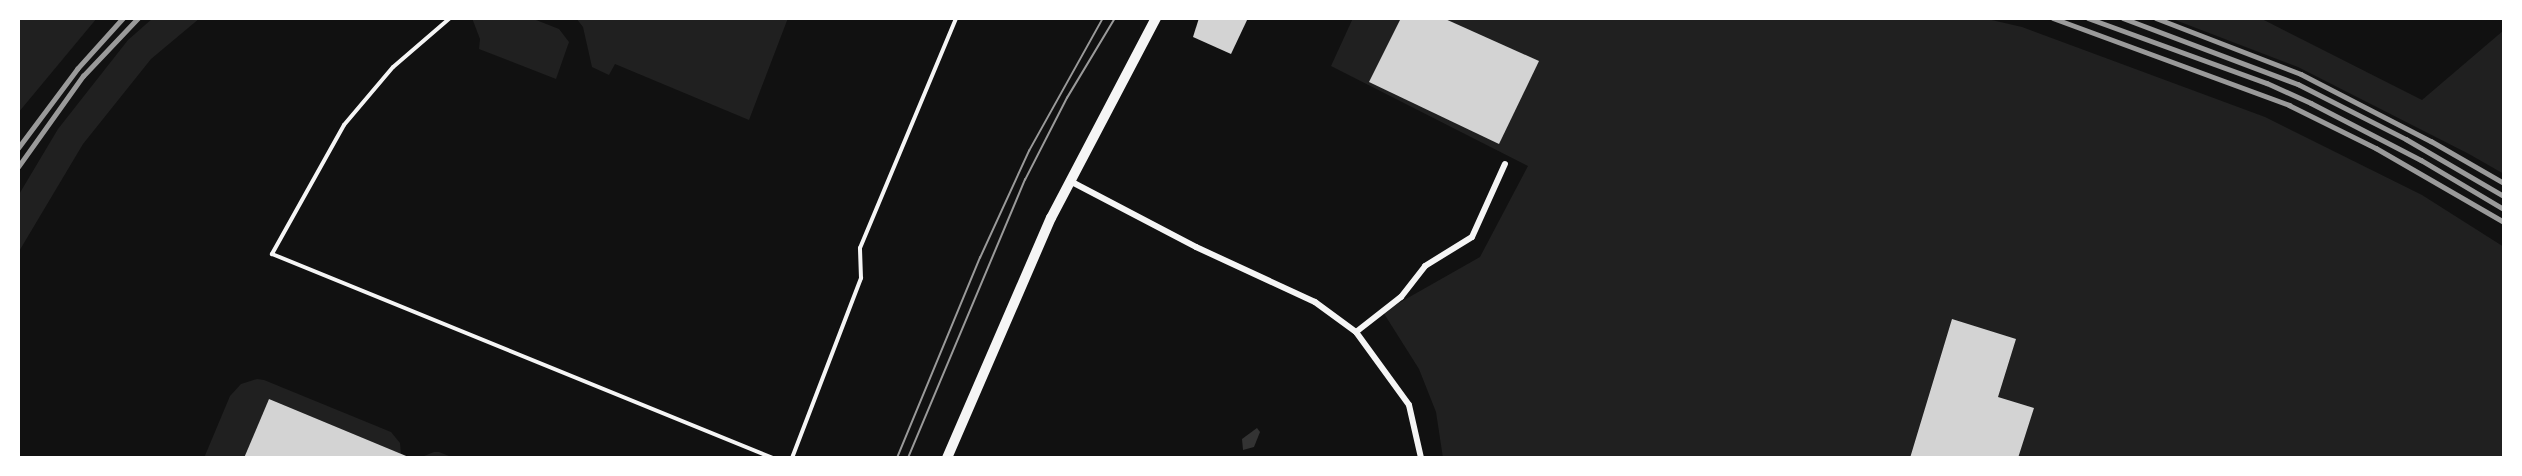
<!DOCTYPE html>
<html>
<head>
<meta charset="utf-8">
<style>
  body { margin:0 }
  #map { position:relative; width:2522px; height:476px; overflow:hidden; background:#111; font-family:Helvetica,sans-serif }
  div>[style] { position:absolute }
  .green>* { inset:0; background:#202020 }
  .water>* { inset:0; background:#333 }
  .building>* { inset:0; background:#d3d3d3 }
  .service>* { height:4px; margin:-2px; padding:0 2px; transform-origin:2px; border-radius:2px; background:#f5f5f5 }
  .minor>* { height:6px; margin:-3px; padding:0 3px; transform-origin:3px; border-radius:3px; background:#f5f5f5 }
  .primary>* { height:10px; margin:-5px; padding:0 5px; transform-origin:5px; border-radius:5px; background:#f5f5f5 }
  .tram>* { height:1.5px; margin:-0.75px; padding:0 0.75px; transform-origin:0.75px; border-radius:0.75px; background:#9a9a9a }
  .rail>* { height:4.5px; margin:-2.25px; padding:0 2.25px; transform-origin:2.25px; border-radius:2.25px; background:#9a9a9a }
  span { translate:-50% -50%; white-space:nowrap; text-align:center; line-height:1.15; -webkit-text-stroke:5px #fff; paint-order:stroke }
  .frame { position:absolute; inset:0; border:20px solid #fff; pointer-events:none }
</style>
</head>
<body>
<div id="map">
  <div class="green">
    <i style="clip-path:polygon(18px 18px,97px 18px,18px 113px)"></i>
    <i style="clip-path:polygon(153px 18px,200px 18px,151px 59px,83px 144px,18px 253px,18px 196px,58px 129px,128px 40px)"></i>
    <i style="clip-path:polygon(472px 18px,531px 18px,559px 29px,569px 42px,556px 79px,479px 49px,480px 39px)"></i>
    <i style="clip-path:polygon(576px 18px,788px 18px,749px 120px,615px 64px,609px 75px,592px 67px,583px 27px)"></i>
    <i style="clip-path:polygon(1353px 18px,1983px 18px,2022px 27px,2265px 117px,2422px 195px,2504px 247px,2504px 458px,1443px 458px,1436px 412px,1419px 369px,1383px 312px,1480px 257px,1528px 166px,1331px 66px)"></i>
    <i style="clip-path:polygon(2170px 18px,2260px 18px,2422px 100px,2504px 30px,2504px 174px,2469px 154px,2298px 67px)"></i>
    <i style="clip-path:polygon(257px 379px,264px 380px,391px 432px,400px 443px,401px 454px,269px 399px,244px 458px,204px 458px,230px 396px,241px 384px)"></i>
    <i style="clip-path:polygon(434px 452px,439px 452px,454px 458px,419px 458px)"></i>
  </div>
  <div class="water">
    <i style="clip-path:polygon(1257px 428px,1260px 432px,1254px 447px,1243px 450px,1242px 439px)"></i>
  </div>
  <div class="building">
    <i style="clip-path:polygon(1199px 18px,1248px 18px,1231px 54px,1193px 37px)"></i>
    <i style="clip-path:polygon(1401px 18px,1443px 18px,1539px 61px,1499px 144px,1369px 82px)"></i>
    <i style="clip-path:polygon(1952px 319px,2016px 339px,1998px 397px,2034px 408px,2018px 458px,1910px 458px)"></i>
    <i style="clip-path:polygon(269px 399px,411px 458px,244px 458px)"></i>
  </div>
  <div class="service">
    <i style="left:450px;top:18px;width:75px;rotate:139.3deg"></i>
    <i style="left:393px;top:67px;width:76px;rotate:130.2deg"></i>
    <i style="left:344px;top:125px;width:148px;rotate:119.2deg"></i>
    <i style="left:272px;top:254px;width:541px;rotate:22.16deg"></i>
    <i style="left:792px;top:458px;width:193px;rotate:-69deg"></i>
    <i style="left:861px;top:278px;width:30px;rotate:-92deg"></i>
    <i style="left:860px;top:248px;width:249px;rotate:-67.3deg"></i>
  </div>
  <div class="minor">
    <i style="left:1070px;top:181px;width:142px;rotate:27.6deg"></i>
    <i style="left:1196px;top:247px;width:131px;rotate:24.8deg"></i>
    <i style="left:1315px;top:302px;width:51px;rotate:36.2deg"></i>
    <i style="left:1356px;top:332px;width:90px;rotate:54deg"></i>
    <i style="left:1409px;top:405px;width:54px;rotate:77.2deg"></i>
    <i style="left:1356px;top:332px;width:57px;rotate:-37.9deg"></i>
    <i style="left:1401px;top:297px;width:39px;rotate:-52deg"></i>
    <i style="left:1425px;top:266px;width:55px;rotate:-31.7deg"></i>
    <i style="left:1472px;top:237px;width:80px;rotate:-65.7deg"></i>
  </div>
  <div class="primary">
    <i style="left:947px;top:458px;width:262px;rotate:-66.6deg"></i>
    <i style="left:1051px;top:218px;width:226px;rotate:-62.3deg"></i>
  </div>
  <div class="tram">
    <i style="left:897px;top:458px;width:217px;rotate:-67.5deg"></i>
    <i style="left:980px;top:258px;width:118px;rotate:-65.4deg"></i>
    <i style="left:1029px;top:151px;width:152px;rotate:-60.9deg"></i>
    <i style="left:908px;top:458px;width:302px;rotate:-67.2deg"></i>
    <i style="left:1025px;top:180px;width:92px;rotate:-62.9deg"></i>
    <i style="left:1067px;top:98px;width:93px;rotate:-59deg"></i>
  </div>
  <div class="rail">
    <i style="left:2053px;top:18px;width:252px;rotate:20.2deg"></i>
    <i style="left:2289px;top:105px;width:97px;rotate:26.3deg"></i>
    <i style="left:2376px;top:148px;width:148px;rotate:30deg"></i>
    <i style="left:2088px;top:18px;width:190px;rotate:20deg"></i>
    <i style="left:2267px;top:83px;width:48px;rotate:24.4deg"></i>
    <i style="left:2311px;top:103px;width:124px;rotate:27.4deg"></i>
    <i style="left:2421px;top:160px;width:96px;rotate:30.6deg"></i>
    <i style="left:2123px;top:18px;width:187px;rotate:20.7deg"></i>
    <i style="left:2298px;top:84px;width:121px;rotate:27deg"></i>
    <i style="left:2406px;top:139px;width:113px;rotate:30.2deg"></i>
    <i style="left:2156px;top:18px;width:155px;rotate:21.1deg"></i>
    <i style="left:2301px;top:74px;width:146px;rotate:27.3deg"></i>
    <i style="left:2431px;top:141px;width:84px;rotate:29.9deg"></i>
    <i style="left:18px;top:148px;width:99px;rotate:-53.2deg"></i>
    <i style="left:77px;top:69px;width:69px;rotate:-48deg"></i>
    <i style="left:18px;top:167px;width:112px;rotate:-54.5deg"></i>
    <i style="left:83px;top:76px;width:80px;rotate:-46.5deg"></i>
  </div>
  <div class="frame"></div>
</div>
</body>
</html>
